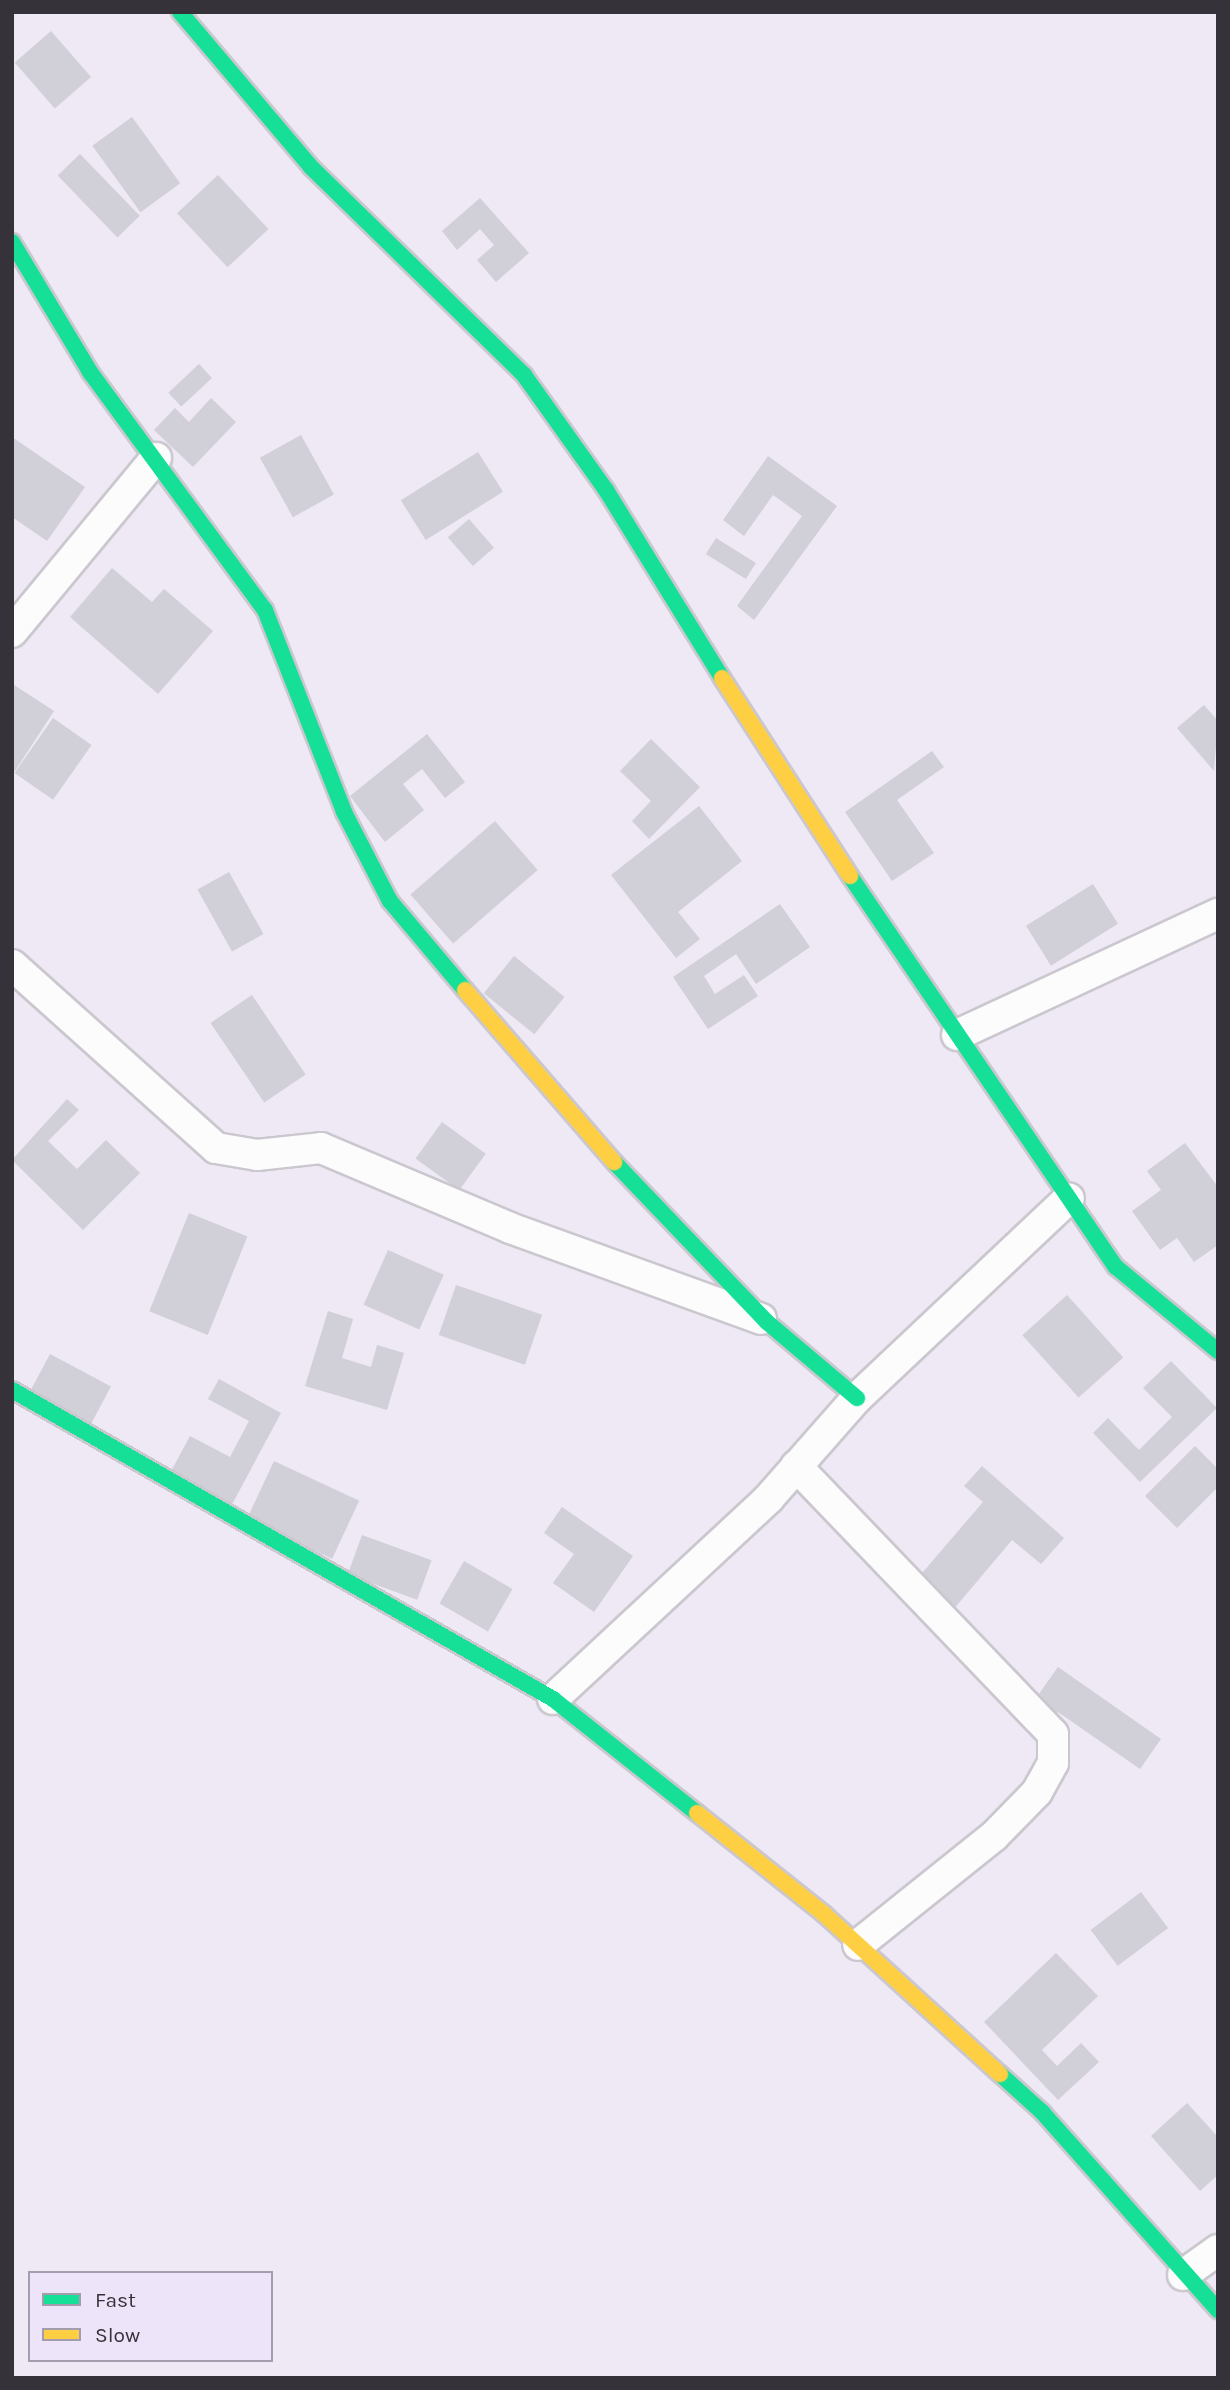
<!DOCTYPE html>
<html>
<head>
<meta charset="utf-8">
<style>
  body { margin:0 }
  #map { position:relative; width:1230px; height:2390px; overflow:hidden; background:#eee9f4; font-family:Karla,sans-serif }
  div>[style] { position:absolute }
  .building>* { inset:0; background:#d1cfd7; transform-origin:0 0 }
  .roads { filter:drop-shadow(2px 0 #cbc7cf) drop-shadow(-2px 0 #cbc7cf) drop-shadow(0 2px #cbc7cf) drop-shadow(0 -2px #cbc7cf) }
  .street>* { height:30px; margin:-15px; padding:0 15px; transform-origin:15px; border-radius:15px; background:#fcfcfd }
  .fast>* { height:16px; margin:-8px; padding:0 8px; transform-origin:8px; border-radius:8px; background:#16e098 }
  .slow>* { height:16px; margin:-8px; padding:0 8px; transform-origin:8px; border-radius:8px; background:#ffcf43 }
  span { translate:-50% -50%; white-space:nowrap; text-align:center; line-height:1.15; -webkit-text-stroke:5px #eee4f9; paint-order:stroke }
  .frame { position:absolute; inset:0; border:14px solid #36323a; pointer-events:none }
  .legend { position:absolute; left:28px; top:2271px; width:245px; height:91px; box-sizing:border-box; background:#eee4f9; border:2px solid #a49dad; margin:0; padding:9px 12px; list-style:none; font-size:21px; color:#36323a }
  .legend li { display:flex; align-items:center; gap:14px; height:35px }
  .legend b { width:35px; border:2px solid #a49dad }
</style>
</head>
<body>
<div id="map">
  <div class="building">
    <i style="left:51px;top:31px;width:61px;height:48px;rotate:49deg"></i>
    <i style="left:132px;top:117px;width:82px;height:49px;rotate:54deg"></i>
    <i style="left:80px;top:154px;width:86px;height:31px;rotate:46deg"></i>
    <i style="left:218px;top:175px;width:74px;height:56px;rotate:47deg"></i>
    <i style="clip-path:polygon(480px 198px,529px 253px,496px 282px,477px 260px,494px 245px,480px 229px,457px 250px,442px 231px)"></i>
    <i style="left:199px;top:364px;width:19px;height:42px;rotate:47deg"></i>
    <i style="clip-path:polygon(211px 398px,236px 422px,193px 467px,154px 430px,175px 408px,189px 422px)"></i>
    <i style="left:301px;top:435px;width:68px;height:47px;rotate:61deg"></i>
    <i style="clip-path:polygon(12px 437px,85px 487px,47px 541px,12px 517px)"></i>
    <i style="left:478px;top:452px;width:47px;height:91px;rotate:58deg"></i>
    <i style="clip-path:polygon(768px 456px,837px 506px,754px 620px,737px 606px,802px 516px,773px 495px,744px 536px,723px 520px)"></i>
    <i style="left:469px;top:519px;width:38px;height:28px;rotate:49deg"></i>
    <i style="left:716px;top:538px;width:47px;height:19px;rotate:32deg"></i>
    <i style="clip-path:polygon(112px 568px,152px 602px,164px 589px,213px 631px,158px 694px,70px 617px)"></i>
    <i style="clip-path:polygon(14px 685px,54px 711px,15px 771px,12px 769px)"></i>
    <i style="clip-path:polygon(1204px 705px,1218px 721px,1214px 771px,1177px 728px)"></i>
    <i style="left:53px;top:718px;width:47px;height:67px;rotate:35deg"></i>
    <i style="clip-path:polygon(427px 734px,465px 782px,445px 798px,422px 769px,403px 784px,424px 810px,385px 842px,350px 796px)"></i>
    <i style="clip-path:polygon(651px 739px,700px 787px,649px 839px,632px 821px,651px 801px,620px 771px)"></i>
    <i style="clip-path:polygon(932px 751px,944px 767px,897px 800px,934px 853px,892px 881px,845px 812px)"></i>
    <i style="clip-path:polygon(699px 806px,742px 861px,678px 912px,700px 939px,676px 958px,611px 875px)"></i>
    <i style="left:495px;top:821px;width:65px;height:112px;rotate:49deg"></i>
    <i style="left:229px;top:872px;width:71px;height:36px;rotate:61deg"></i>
    <i style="left:1093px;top:884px;width:47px;height:79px;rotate:58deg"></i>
    <i style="clip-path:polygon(780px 904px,810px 947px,756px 984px,736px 954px,704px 976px,715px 994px,744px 975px,758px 996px,708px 1029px,673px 977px)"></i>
    <i style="left:514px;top:956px;width:65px;height:48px;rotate:39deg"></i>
    <i style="left:252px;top:995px;width:96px;height:50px;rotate:56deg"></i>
    <i style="clip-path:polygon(67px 1099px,79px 1110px,48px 1141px,77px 1169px,106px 1140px,140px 1173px,83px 1230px,12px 1160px)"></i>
    <i style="left:442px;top:1122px;width:54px;height:45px;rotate:36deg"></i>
    <i style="clip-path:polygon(1185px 1143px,1218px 1187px,1218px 1245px,1194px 1262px,1177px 1238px,1160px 1250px,1132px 1211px,1161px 1190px,1147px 1171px)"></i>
    <i style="left:189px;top:1213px;width:63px;height:106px;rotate:22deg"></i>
    <i style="left:388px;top:1250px;width:61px;height:60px;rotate:24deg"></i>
    <i style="left:456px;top:1285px;width:91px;height:53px;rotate:19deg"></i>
    <i style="left:1067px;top:1295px;width:84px;height:60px;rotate:48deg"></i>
    <i style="clip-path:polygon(328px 1311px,353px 1319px,342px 1358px,371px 1367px,377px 1345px,404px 1353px,387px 1410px,305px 1386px)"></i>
    <i style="left:50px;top:1354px;width:69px;height:45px;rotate:28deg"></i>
    <i style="clip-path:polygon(1171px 1361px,1217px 1408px,1140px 1482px,1093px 1433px,1108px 1418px,1139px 1450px,1172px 1417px,1143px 1388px)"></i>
    <i style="clip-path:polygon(219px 1379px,281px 1413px,229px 1510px,168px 1477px,190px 1436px,230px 1457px,249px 1421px,208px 1399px)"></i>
    <i style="clip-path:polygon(1195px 1446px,1218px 1469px,1218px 1487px,1177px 1528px,1145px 1496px)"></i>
    <i style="left:274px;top:1461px;width:94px;height:64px;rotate:25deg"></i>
    <i style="clip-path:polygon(982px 1466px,1064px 1538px,1041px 1564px,1012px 1540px,953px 1610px,917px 1579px,983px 1502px,964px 1486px)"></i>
    <i style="clip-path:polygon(562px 1507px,633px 1556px,594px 1612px,553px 1583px,574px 1554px,544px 1533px)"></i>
    <i style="left:362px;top:1535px;width:74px;height:42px;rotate:20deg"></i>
    <i style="left:464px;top:1561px;width:56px;height:49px;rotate:30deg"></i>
    <i style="clip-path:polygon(1058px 1667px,1161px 1739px,1140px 1769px,1058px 1712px,1051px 1723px,1029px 1708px)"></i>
    <i style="left:1141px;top:1892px;width:45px;height:63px;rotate:53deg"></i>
    <i style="clip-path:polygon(1056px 1953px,1098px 1996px,1042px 2050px,1057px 2066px,1081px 2043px,1099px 2062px,1058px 2100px,984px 2022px)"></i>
    <i style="clip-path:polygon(1187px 2103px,1218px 2137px,1218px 2175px,1200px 2191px,1151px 2136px)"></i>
  </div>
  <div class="roads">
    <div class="street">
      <i style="left:12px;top:632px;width:226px;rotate:-50.4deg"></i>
      <i style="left:12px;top:965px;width:274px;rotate:41.9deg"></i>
      <i style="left:216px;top:1148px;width:42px;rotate:9.7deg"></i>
      <i style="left:257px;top:1155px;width:64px;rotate:-6.2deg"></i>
      <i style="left:321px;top:1148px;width:205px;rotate:22.9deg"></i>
      <i style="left:510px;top:1228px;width:267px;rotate:19.9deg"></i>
      <i style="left:957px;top:1035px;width:288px;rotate:-24.9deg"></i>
      <i style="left:796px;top:1466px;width:371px;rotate:46.2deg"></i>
      <i style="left:1053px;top:1734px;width:29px;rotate:90deg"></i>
      <i style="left:1053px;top:1763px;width:33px;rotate:119deg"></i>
      <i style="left:1037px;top:1792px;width:62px;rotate:134.3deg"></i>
      <i style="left:994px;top:1836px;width:174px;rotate:141.3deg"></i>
      <i style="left:553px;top:1699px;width:295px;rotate:-42.9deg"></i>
      <i style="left:769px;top:1498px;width:133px;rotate:-48.7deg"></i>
      <i style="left:857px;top:1398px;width:291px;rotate:-43.3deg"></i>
      <i style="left:1183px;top:2275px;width:43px;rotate:-35.5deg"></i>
    </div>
    <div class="fast">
      <i style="left:180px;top:12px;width:203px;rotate:49.8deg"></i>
      <i style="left:311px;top:167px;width:298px;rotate:44.3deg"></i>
      <i style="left:524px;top:375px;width:141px;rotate:54.5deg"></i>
      <i style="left:606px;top:490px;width:221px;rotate:58.3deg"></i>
      <i style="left:12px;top:242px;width:152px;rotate:59deg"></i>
      <i style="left:90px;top:372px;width:295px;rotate:53.7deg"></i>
      <i style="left:265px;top:610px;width:217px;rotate:68.6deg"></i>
      <i style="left:344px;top:812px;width:100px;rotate:62.7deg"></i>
      <i style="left:390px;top:901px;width:116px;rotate:49.9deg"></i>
      <i style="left:850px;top:876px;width:473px;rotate:55.8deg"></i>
      <i style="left:1116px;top:1267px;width:132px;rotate:39.5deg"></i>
      <i style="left:614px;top:1162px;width:221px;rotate:46.3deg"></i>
      <i style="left:767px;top:1322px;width:118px;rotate:40.2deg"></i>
      <i style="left:12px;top:1390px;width:623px;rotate:29.73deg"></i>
      <i style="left:553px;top:1699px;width:184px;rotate:38.4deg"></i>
      <i style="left:1000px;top:2074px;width:57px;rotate:42.1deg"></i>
      <i style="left:1042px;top:2112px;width:265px;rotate:48.4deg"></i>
    </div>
    <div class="slow">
      <i style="left:722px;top:678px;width:236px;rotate:57.1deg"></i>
      <i style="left:465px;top:990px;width:228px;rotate:49.1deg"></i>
      <i style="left:697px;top:1813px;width:162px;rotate:38.5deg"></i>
      <i style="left:824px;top:1914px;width:238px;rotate:42.3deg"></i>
    </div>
  </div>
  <div class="frame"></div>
  <ul class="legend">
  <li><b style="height:9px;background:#16e098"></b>Fast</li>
  <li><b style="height:9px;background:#ffcf43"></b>Slow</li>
  </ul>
</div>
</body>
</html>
